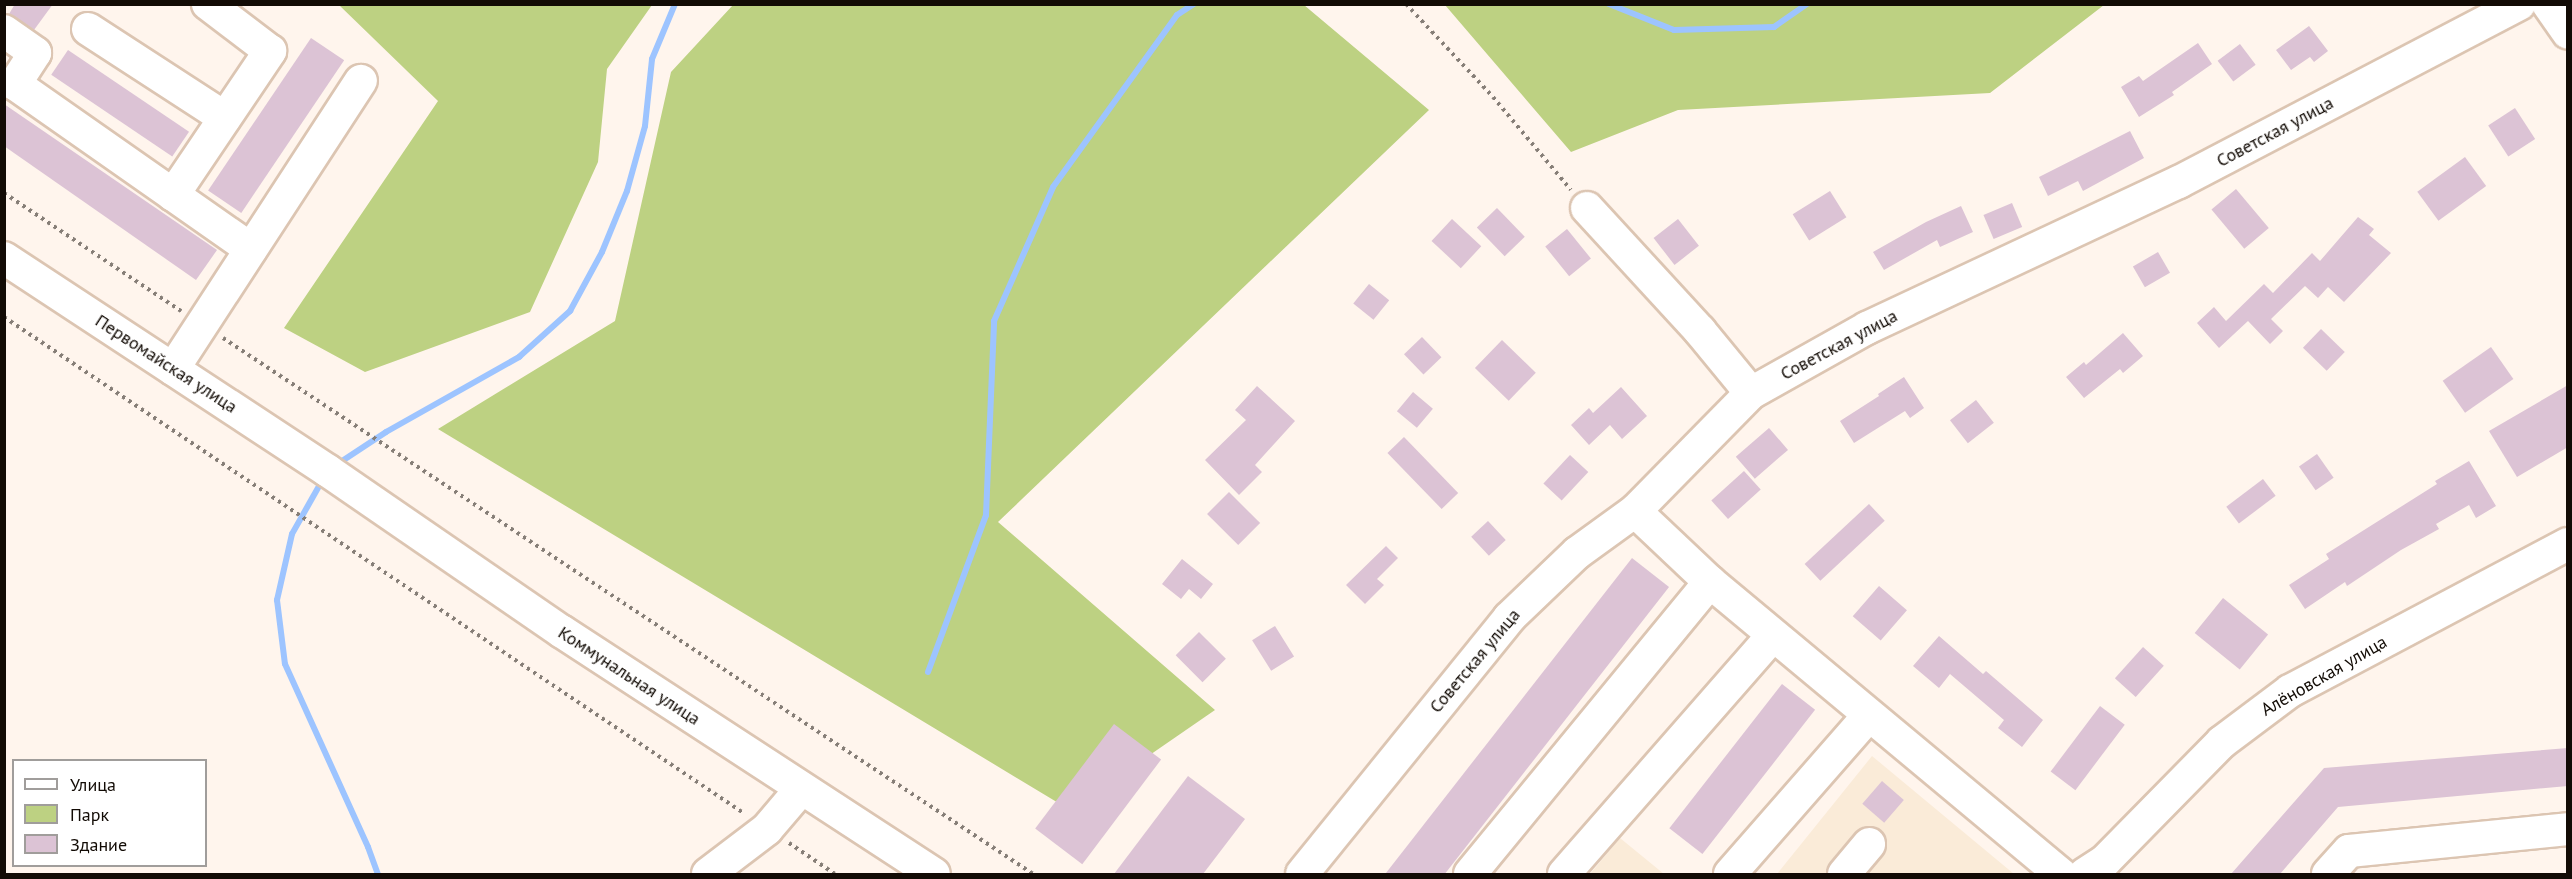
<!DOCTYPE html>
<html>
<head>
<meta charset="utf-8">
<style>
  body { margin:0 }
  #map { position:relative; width:2572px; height:879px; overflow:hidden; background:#fff5ed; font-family:"PT Sans",sans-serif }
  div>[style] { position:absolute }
  .commercial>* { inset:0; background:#faebd8 }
  .green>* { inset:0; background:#bdd182 }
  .stream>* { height:6px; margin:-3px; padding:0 3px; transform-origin:3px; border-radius:3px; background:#9dc4ff }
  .building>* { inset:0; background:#dcc3d5; transform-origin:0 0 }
  .path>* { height:4px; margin-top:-2px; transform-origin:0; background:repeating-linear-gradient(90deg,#867e77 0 3px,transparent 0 7.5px) }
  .roads { filter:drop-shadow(2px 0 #dcc5b2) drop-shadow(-2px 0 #dcc5b2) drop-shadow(0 2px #dcc5b2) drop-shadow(0 -2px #dcc5b2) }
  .minor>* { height:32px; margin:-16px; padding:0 16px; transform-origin:16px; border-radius:16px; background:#fff }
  span { translate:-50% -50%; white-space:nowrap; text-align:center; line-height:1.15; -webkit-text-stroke:4.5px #fff; paint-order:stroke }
  .street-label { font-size:18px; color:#120b05 }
  .frame { position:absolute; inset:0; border:6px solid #120b05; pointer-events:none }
  .legend { position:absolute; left:12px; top:759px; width:195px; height:108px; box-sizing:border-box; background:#fff; border:2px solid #a09d9b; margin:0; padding:8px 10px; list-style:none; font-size:18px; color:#120b05 }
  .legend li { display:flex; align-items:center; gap:12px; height:30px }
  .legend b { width:30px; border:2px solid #a09d9b }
</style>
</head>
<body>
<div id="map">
  <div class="commercial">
    <i style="clip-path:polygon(1872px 756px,2014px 874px,1777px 874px)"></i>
    <i style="clip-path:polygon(1620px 838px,1664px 874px,1590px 874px)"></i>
  </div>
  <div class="green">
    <i style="clip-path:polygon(339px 5px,652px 5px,607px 69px,598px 162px,530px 312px,365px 372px,284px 328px,438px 101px)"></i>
    <i style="clip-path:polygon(733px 5px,1304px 5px,1429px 110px,998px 522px,1215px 710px,1070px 810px,438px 429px,615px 321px,671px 72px)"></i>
    <i style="clip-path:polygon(1445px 5px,2104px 5px,1990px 93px,1678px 110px,1571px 152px)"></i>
  </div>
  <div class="stream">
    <i style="left:1609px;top:4px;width:70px;rotate:21.8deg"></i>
    <i style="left:1674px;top:30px;width:100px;rotate:-1.7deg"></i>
    <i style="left:1774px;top:27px;width:40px;rotate:-34.9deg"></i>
    <i style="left:336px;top:465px;width:60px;rotate:-33.4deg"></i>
    <i style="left:386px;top:432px;width:153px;rotate:-29.4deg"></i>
    <i style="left:519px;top:357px;width:69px;rotate:-42deg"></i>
    <i style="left:570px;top:311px;width:67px;rotate:-61.5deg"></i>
    <i style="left:602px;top:252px;width:66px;rotate:-67.7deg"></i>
    <i style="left:627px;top:191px;width:67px;rotate:-74.5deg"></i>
    <i style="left:645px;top:126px;width:67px;rotate:-84deg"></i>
    <i style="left:652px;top:59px;width:60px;rotate:-67.3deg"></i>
    <i style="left:323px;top:479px;width:63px;rotate:119.4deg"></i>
    <i style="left:292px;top:534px;width:68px;rotate:102.8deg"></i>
    <i style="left:277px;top:600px;width:64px;rotate:82.9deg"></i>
    <i style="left:285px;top:664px;width:201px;rotate:65.6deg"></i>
    <i style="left:368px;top:847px;width:29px;rotate:70deg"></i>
    <i style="left:928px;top:672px;width:167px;rotate:-69.7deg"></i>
    <i style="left:986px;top:515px;width:194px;rotate:-87.6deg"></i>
    <i style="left:994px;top:321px;width:146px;rotate:-66.2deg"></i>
    <i style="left:1053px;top:187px;width:212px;rotate:-54.2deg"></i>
    <i style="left:1177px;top:15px;width:20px;rotate:-33deg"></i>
  </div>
  <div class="building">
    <i style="clip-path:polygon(15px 4px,53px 4px,34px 30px,9px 14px)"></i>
    <i style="clip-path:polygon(2309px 26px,2328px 51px,2314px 62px,2310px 57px,2291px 70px,2276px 50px)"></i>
    <i style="left:311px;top:38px;width:40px;height:184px;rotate:34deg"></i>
    <i style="clip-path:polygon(2198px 43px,2212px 64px,2172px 92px,2174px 95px,2139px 117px,2121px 87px,2139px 76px,2143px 81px)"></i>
    <i style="left:2240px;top:44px;width:26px;height:28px;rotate:53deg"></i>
    <i style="left:68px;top:50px;width:146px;height:30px;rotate:34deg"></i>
    <i style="clip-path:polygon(4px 104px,217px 250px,196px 280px,4px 146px)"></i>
    <i style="left:2515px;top:108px;width:37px;height:32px;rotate:57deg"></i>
    <i style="clip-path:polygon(2130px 131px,2144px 158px,2083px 191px,2078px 181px,2048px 196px,2039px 177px)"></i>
    <i style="left:2465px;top:157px;width:36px;height:59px;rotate:54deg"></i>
    <i style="left:2236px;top:189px;width:51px;height:32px;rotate:50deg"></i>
    <i style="left:1830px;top:191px;width:31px;height:44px;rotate:58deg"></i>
    <i style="left:2012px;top:203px;width:26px;height:31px;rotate:67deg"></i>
    <i style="clip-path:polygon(1961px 206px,1973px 232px,1940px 247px,1937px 240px,1884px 270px,1873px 252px,1926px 222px)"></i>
    <i style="left:1497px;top:208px;width:40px;height:28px;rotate:46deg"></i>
    <i style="clip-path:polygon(2358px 217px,2374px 229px,2369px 235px,2391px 253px,2344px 302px,2328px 287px,2318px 298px,2305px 286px,2271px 319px,2283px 331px,2270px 344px,2248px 321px,2219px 348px,2197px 323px,2214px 307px,2226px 321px,2264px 284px,2273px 293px,2312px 253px,2320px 261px)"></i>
    <i style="left:1452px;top:219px;width:40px;height:30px;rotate:43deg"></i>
    <i style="left:1678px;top:219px;width:34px;height:31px;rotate:52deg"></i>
    <i style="left:1567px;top:229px;width:38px;height:28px;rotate:51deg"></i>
    <i style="left:2158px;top:252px;width:24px;height:29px;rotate:60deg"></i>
    <i style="left:1369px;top:284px;width:26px;height:25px;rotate:39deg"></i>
    <i style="left:2321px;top:329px;width:33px;height:26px;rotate:44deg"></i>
    <i style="clip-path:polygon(2123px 333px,2143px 356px,2123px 373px,2120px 369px,2084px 398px,2066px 377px,2084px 362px,2086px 365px)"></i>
    <i style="left:1422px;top:337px;width:28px;height:25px;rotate:46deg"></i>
    <i style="left:1502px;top:340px;width:47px;height:39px;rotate:44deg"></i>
    <i style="left:2491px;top:347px;width:39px;height:59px;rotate:55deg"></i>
    <i style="clip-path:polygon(1904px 377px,1924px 408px,1910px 418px,1905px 411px,1854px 443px,1840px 421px,1879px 396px,1878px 394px)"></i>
    <i style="clip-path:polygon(2568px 385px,2568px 447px,2517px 477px,2489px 431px)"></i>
    <i style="clip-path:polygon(1257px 386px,1295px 421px,1255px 465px,1262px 472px,1239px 495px,1205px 460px,1246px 420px,1235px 410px)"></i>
    <i style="clip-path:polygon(1621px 387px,1647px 416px,1622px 439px,1610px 425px,1589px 445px,1571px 425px,1589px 408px,1593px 413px)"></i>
    <i style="left:1413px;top:392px;width:26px;height:25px;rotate:40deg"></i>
    <i style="left:1976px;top:400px;width:29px;height:33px;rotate:52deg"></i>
    <i style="left:1769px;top:428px;width:29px;height:44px;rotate:49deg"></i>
    <i style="left:1404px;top:437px;width:78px;height:23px;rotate:46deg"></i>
    <i style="left:2317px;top:454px;width:29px;height:22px;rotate:55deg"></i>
    <i style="left:1570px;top:455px;width:25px;height:39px;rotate:43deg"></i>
    <i style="clip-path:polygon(2469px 461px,2496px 506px,2476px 518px,2469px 505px,2436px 524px,2439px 529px,2401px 550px,2347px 586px,2345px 582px,2305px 609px,2289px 585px,2329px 559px,2326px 554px,2437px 484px,2435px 481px)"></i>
    <i style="left:1744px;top:471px;width:25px;height:44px;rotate:48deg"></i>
    <i style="left:2263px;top:479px;width:21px;height:46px;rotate:53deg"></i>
    <i style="left:1229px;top:492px;width:44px;height:31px;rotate:45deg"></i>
    <i style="left:1869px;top:504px;width:23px;height:88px;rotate:47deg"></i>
    <i style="left:1488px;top:521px;width:26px;height:23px;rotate:47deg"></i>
    <i style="clip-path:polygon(1386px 546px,1398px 558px,1377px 579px,1384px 585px,1365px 604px,1346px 585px)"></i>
    <i style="left:1632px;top:558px;width:47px;height:405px;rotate:38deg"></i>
    <i style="clip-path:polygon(1182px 559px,1213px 584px,1201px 599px,1189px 589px,1181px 599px,1162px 584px)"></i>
    <i style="left:1879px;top:586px;width:37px;height:40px;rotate:41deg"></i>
    <i style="left:2223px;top:598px;width:58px;height:45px;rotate:39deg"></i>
    <i style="left:1275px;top:626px;width:36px;height:27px;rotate:58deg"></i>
    <i style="left:1199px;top:632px;width:38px;height:33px;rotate:45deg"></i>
    <i style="clip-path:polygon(1939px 636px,1983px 674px,1986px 671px,2043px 720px,2022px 747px,1998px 728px,2004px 720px,1950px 674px,1939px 688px,1913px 666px)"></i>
    <i style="left:2143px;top:647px;width:28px;height:42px;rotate:42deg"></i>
    <i style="left:1782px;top:684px;width:42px;height:183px;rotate:38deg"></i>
    <i style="left:2100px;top:706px;width:31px;height:82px;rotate:37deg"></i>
    <i style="left:1114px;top:724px;width:59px;height:131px;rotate:37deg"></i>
    <i style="clip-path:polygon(2568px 748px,2568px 786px,2338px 807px,2280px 874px,2231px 874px,2324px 768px)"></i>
    <i style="clip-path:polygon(1188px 776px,1245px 819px,1203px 874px,1114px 874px)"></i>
    <i style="left:1882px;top:781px;width:29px;height:30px;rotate:41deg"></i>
  </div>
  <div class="path">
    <i style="left:1406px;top:4px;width:127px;rotate:46.9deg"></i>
    <i style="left:1493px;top:97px;width:121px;rotate:50deg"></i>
    <i style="left:4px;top:193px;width:213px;rotate:33.7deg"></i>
    <i style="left:4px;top:317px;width:892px;rotate:33.85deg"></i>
    <i style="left:223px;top:338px;width:971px;rotate:33.49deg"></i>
    <i style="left:789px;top:843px;width:55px;rotate:34deg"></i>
  </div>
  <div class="roads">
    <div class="minor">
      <i style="left:2548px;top:4px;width:35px;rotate:55deg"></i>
      <i style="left:88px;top:29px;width:163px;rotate:33deg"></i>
      <i style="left:4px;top:31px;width:38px;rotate:35deg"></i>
      <i style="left:35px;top:53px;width:37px;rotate:123deg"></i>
      <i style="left:15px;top:84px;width:288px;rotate:35deg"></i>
      <i style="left:173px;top:195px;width:174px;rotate:-56deg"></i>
      <i style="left:270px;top:51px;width:78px;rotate:-142.8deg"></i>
      <i style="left:1587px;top:208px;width:167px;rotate:47.4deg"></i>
      <i style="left:1700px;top:331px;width:80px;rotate:50.6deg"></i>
      <i style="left:4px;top:258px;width:388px;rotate:33.3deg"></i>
      <i style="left:328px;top:471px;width:283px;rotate:34.5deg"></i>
      <i style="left:561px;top:631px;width:445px;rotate:33.1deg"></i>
      <i style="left:173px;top:369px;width:344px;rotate:-56.9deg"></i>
      <i style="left:1635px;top:511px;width:103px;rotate:43.4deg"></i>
      <i style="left:1710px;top:582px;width:457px;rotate:39.8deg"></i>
      <i style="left:708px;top:874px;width:74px;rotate:-37.3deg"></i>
      <i style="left:767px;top:829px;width:52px;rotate:-49.6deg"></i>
      <i style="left:1302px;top:874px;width:329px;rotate:-51deg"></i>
      <i style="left:1509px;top:618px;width:94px;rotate:-43.7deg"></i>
      <i style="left:1577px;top:553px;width:72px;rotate:-35.9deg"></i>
      <i style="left:1635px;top:511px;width:165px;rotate:-45.5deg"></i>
      <i style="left:1751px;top:393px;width:133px;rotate:-29.3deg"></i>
      <i style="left:1867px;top:328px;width:344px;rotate:-25.1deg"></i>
      <i style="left:2179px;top:182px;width:384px;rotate:-27.6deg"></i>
      <i style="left:1470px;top:874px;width:378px;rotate:-50.6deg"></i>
      <i style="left:1564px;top:874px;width:317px;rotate:-48.8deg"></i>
      <i style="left:1730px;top:874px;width:211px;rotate:-48.8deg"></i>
      <i style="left:1844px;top:874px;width:39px;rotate:-50deg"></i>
      <i style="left:2085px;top:874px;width:24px;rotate:-33deg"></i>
      <i style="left:2105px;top:861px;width:167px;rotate:-45.5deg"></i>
      <i style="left:2222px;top:742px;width:85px;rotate:-36.9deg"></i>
      <i style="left:2290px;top:691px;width:314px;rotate:-27.9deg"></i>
      <i style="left:2328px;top:874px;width:31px;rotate:-48deg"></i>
      <i style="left:2349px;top:851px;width:220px;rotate:-5.7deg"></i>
    </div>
  </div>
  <div class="street-label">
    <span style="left:2275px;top:132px;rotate:-28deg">Советская улица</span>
    <span style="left:1839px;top:345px;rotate:-28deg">Советская улица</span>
    <span style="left:166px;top:364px;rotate:33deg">Первомайская улица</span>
    <span style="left:1475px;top:661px;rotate:-50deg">Советская улица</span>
    <span style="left:629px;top:676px;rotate:33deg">Коммунальная улица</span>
    <span style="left:2324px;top:676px;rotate:-30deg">Алёновская улица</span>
  </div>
  <div class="frame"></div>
  <ul class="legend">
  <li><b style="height:8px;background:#fff"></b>Улица</li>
  <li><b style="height:16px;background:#bdd182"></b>Парк</li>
  <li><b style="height:16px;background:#dcc3d5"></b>Здание</li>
  </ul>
</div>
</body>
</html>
